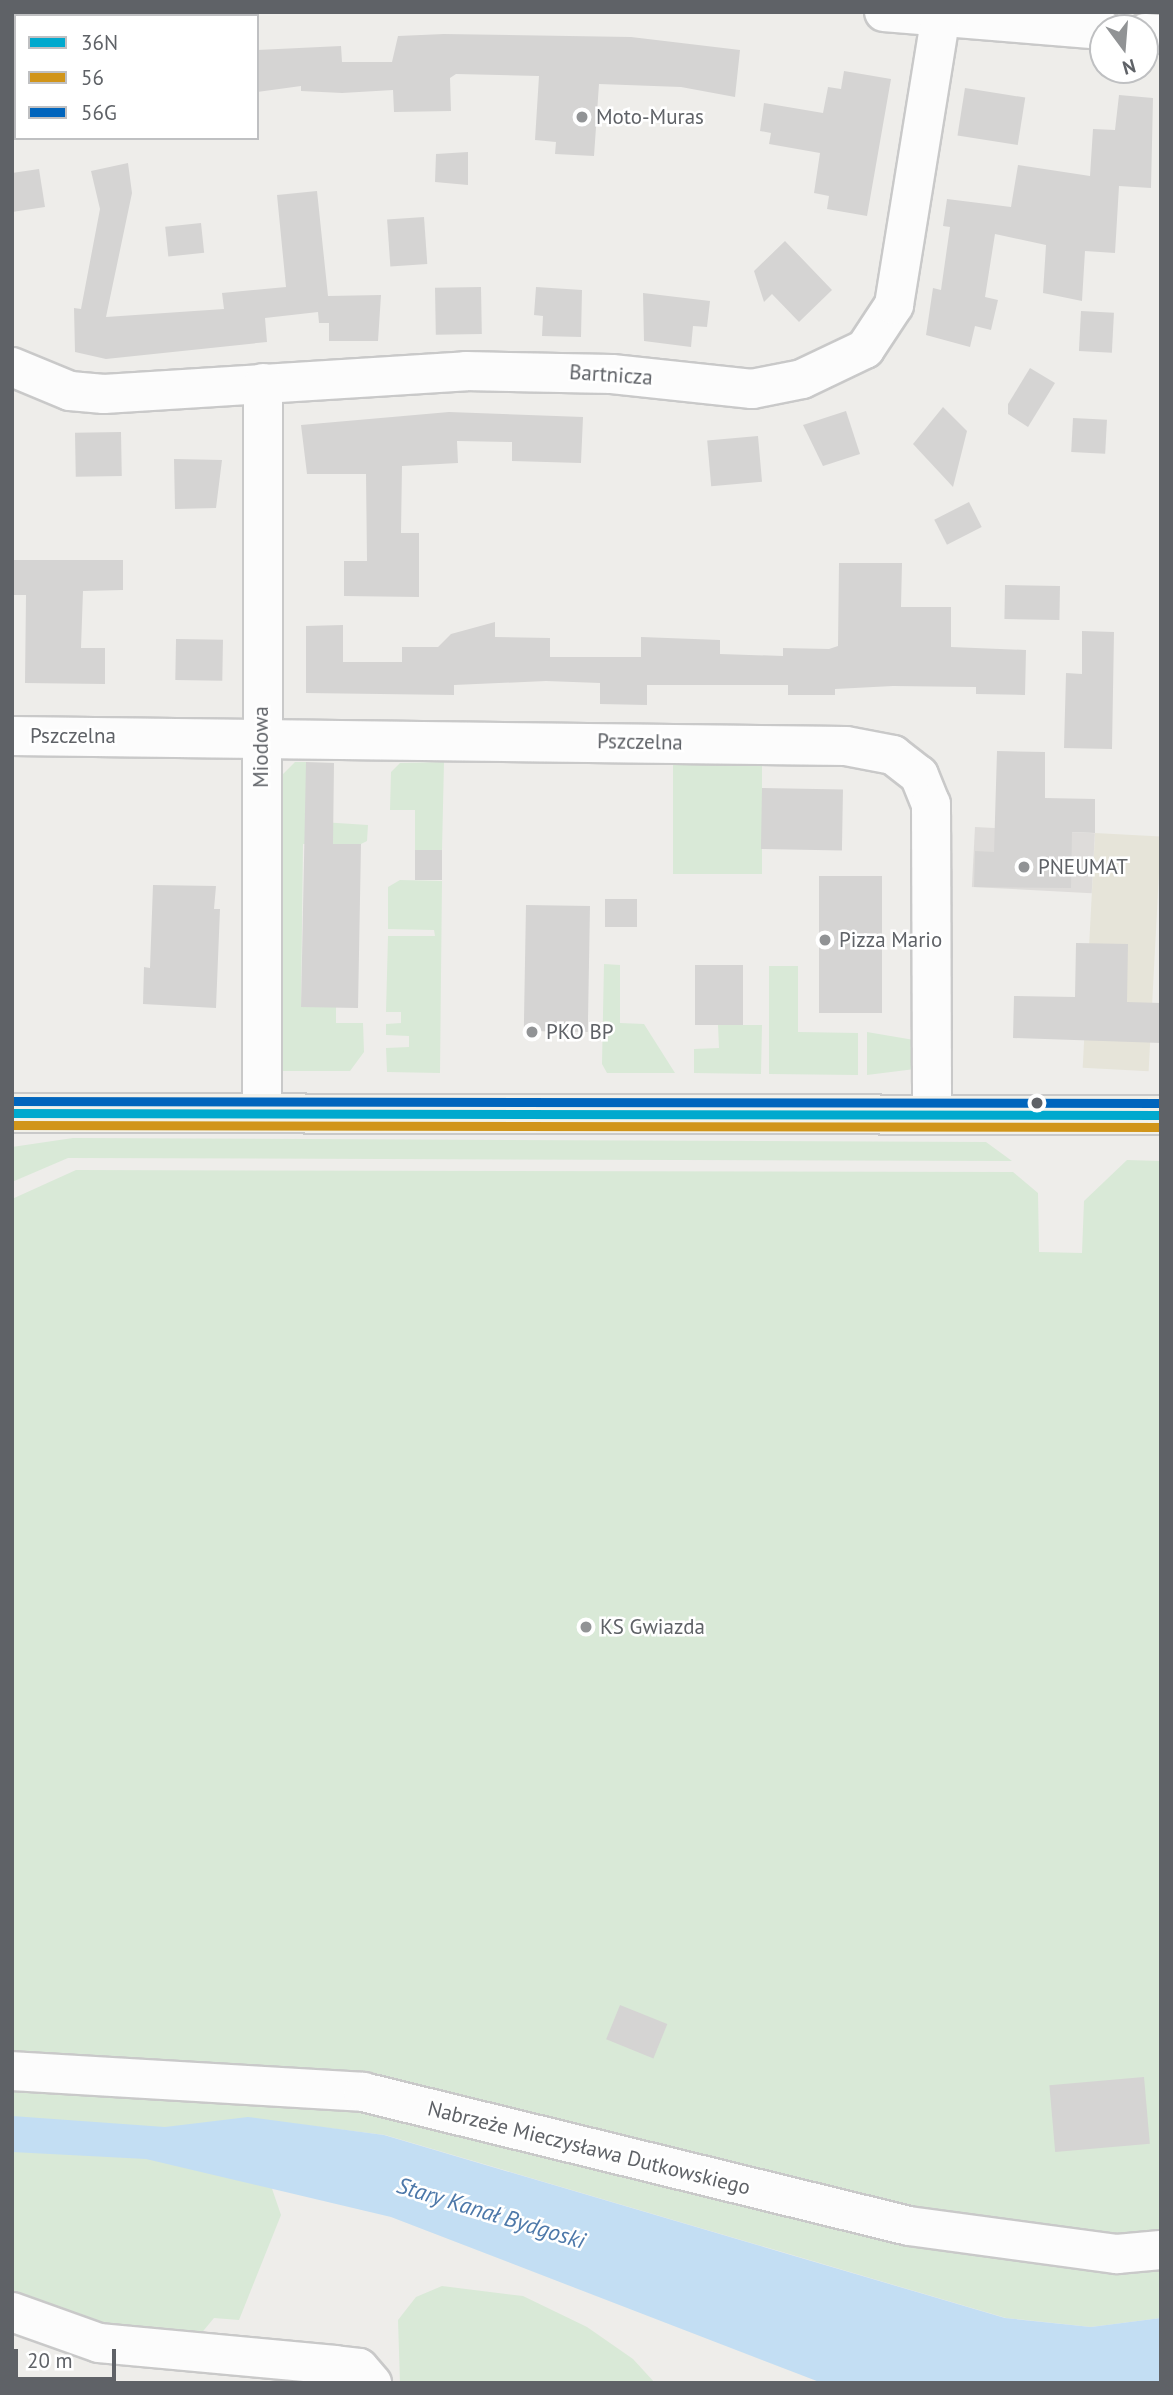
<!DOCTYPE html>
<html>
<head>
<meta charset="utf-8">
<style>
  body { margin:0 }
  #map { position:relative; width:1173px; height:2395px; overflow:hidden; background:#eeedea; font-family:"PT Sans",sans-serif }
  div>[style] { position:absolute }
  .commercial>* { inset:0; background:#e6e4d9; transform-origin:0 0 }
  .industrial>* { inset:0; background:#dedcda; transform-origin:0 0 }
  .green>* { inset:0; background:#d9e9d7; transform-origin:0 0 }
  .water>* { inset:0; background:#c3def3 }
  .building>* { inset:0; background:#d5d4d3; transform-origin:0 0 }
  .roads { filter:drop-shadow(2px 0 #c9c9c9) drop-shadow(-2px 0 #c9c9c9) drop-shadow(0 2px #c9c9c9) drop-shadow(0 -2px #c9c9c9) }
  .minor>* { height:38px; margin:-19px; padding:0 19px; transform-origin:19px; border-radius:19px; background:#fcfcfc }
  .major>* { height:38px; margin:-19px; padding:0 19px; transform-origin:19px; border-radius:19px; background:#f2f1ea }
  .bus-1>* { height:9px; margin:-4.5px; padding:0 4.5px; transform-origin:4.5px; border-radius:4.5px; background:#00a9ce }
  .bus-2>* { height:9px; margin:-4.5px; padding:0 4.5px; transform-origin:4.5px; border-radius:4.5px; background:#d1951a }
  .bus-3>* { height:9px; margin:-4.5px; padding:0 4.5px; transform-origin:4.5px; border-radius:4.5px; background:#0065bd }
  .dots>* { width:19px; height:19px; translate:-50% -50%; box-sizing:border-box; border:4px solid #fff; border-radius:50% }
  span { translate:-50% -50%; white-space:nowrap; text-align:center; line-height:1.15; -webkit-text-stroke:5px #fff; paint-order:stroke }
  .poi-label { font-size:21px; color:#5f6267 }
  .left { translate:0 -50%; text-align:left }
  .street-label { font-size:21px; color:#5f6267 }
  .water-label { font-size:23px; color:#4d78a9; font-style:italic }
  .frame { position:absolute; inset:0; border:14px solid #5f6267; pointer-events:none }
  .legend { position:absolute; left:14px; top:14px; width:245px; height:126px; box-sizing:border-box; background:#fff; border:2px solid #bfc0c2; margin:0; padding:9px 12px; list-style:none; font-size:21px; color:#5f6267 }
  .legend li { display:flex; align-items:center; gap:14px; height:35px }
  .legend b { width:35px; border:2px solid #bfc0c2 }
  .north { position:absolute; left:1089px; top:14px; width:70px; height:70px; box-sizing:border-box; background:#fff; border:2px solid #bfc0c2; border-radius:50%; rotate:164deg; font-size:19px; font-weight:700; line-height:28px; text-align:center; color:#5f6267 }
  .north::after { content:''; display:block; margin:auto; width:24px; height:32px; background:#919395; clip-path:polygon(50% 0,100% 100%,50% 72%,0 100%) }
  .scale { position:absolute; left:14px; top:2349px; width:102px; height:32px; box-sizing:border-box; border:4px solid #5f6267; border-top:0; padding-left:9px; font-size:21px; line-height:24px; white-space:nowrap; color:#5f6267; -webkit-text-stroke:5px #fff; paint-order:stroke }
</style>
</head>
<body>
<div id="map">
  <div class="commercial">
    <i style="left:1095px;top:833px;width:66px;height:235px;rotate:3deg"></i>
  </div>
  <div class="industrial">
    <i style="left:975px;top:827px;width:120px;height:60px;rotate:3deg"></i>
  </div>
  <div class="green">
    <i style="clip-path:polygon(295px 762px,306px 762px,306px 821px,368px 825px,367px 841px,361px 844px,303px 844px,301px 1006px,336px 1007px,336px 1023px,363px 1023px,364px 1052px,350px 1071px,282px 1071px,280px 777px)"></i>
    <i style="clip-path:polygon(444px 762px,442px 850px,415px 850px,415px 810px,390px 810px,391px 772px,400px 763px)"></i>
    <i style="left:673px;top:763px;width:89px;height:111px"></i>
    <i style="clip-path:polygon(400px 880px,442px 881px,440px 1073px,387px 1072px,386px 1048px,409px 1047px,409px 1036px,386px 1035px,386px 1024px,401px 1023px,401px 1012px,386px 1012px,388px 936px,435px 936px,434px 930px,388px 929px,388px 887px)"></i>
    <i style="clip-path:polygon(604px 964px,620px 965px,620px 1023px,644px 1024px,675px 1073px,607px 1073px,602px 1064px)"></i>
    <i style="clip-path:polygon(769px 966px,798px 966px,798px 1032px,858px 1033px,858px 1075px,769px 1074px)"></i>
    <i style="clip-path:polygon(718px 1025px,762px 1025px,761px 1074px,694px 1073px,694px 1049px,719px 1048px)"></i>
    <i style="clip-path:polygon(867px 1032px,914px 1040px,915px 1069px,867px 1075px)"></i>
    <i style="clip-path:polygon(73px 1138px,986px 1142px,1012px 1161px,68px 1158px,12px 1182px,12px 1147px)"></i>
    <i style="clip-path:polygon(1127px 1160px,1161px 1161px,1161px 2318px,1091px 2327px,1006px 2318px,385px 2135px,248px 2118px,281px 2215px,239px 2320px,214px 2318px,199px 2336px,118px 2330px,12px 2299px,12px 1199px,76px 1170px,1013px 1172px,1038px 1193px,1039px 1252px,1082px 1253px,1084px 1201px)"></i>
    <i style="clip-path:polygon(442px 2286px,523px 2296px,587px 2327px,633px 2359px,655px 2383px,400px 2383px,398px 2320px,416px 2297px)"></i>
  </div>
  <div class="water">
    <i style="clip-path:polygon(12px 2116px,165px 2127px,248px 2117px,384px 2135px,1005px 2318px,1091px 2327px,1161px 2318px,1161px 2383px,822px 2383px,391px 2217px,146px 2159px,12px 2152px)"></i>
  </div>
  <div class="building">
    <i style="clip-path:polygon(444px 34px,631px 37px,740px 50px,735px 97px,681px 87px,599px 84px,594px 156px,555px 154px,556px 142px,535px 140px,539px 76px,456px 74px,450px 78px,451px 111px,394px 112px,393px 90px,342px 93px,301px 91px,301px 86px,257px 92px,257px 50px,341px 46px,342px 62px,392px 62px,398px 36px)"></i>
    <i style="clip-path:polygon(844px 71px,891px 79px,867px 216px,827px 209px,829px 196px,814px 193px,820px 153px,769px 144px,771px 133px,760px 131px,764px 103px,823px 113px,828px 87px,841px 89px)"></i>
    <i style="left:965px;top:88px;width:61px;height:48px;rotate:9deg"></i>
    <i style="clip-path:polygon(1119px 95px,1153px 98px,1151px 188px,1119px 186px,1115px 253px,1085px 251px,1082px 301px,1043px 293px,1046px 245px,995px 234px,985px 297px,998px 300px,991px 330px,975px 326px,970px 347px,926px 335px,933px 288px,941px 290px,950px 227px,943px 226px,947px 199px,1011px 207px,1018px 165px,1090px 176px,1093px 129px,1115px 130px)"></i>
    <i style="clip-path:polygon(468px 152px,468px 185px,435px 182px,436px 154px)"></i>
    <i style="clip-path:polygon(128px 163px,132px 193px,106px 317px,224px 309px,222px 293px,286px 287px,277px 195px,317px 191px,328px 296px,381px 295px,378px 341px,329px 341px,329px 323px,319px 323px,318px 312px,265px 318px,267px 342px,106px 359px,75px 352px,74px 308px,81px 309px,100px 209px,91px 171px)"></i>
    <i style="clip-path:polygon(39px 169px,45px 207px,12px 212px,12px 173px)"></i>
    <i style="left:424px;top:217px;width:47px;height:37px;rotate:86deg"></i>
    <i style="left:201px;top:223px;width:30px;height:36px;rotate:84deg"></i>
    <i style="clip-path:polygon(785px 241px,832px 290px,799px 322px,772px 294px,764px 302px,754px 271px)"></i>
    <i style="left:481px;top:287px;width:47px;height:46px;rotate:89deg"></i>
    <i style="clip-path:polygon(536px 287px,582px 290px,581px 337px,542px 336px,543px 316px,534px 315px)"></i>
    <i style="clip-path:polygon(643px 293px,710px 301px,707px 327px,693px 326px,691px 347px,644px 341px)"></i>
    <i style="left:1081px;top:311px;width:33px;height:40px;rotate:3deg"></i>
    <i style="clip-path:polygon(1030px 368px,1055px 383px,1028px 427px,1008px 414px,1008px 404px)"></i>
    <i style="clip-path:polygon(943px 407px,967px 431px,953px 487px,913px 444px)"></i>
    <i style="clip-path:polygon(846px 411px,860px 454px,823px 466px,803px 425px)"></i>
    <i style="clip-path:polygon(449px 412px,583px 417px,581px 463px,512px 461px,512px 442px,457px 441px,458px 463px,402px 466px,401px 533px,419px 533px,419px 597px,344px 596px,344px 561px,367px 561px,366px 474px,307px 474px,301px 425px)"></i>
    <i style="left:1073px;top:418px;width:34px;height:34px;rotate:3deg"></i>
    <i style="left:121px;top:432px;width:44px;height:46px;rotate:89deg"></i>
    <i style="left:758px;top:436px;width:46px;height:51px;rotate:85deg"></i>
    <i style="clip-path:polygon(174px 459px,222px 460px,216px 508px,175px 509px)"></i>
    <i style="left:969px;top:502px;width:28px;height:39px;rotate:63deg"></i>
    <i style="clip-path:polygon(12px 560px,123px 560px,123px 590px,83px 591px,81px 648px,105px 648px,105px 684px,25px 683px,26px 595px,12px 595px)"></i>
    <i style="clip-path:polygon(839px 563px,902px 563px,901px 607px,951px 607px,951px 647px,1026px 650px,1025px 695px,976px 694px,976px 687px,893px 686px,835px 689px,835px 695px,788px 695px,788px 685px,647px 685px,647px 705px,600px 704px,600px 683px,546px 681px,454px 685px,454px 695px,306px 693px,306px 626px,343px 625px,343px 662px,402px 662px,402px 647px,438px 647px,451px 634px,495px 622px,495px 637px,550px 638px,550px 657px,641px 657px,641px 637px,720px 640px,720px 654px,783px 656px,783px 648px,829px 649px,838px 646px)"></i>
    <i style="left:1005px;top:585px;width:55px;height:34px;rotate:1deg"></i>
    <i style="clip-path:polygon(1082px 631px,1114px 632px,1112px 749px,1064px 748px,1066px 673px,1082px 674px)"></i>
    <i style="left:176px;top:639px;width:47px;height:41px;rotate:1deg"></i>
    <i style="clip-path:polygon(997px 751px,1045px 752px,1045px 798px,1095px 799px,1095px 833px,1072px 832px,1071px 888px,974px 887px,975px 851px,994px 852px)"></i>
    <i style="clip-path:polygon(306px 762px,334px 763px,333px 844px,361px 844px,358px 1008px,301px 1007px)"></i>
    <i style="left:762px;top:788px;width:81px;height:61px;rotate:1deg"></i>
    <i style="left:415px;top:850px;width:27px;height:30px"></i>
    <i style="left:819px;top:876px;width:63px;height:137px"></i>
    <i style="clip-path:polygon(153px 885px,216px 886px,214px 909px,220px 909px,216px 1008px,143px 1004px,144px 967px,150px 968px)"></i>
    <i style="left:605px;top:899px;width:32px;height:28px"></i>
    <i style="left:526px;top:905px;width:64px;height:126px;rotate:1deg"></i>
    <i style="clip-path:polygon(1076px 943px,1128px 944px,1127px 1002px,1161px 1003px,1161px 1043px,1013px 1038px,1014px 996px,1075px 997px)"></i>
    <i style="left:695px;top:965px;width:48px;height:60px"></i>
    <i style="left:620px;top:2005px;width:51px;height:37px;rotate:22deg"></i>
    <i style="left:1144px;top:2077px;width:67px;height:95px;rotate:85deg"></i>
  </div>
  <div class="roads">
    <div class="minor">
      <i style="left:884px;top:12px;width:220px;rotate:4.7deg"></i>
      <i style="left:29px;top:16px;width:27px;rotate:-8deg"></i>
      <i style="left:1145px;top:33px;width:16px;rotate:4deg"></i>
      <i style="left:12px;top:367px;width:63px;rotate:22.5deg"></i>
      <i style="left:70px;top:391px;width:34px;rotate:5deg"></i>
      <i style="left:104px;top:394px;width:363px;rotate:-3.6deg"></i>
      <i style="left:466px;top:371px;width:146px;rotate:1.2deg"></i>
      <i style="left:612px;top:374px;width:141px;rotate:6.1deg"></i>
      <i style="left:752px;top:389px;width:51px;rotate:-11.3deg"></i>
      <i style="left:802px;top:379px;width:70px;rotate:-25.5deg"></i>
      <i style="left:865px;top:349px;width:53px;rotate:-56.6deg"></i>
      <i style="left:894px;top:305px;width:289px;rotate:-80.8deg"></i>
      <i style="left:12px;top:736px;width:834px;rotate:0.69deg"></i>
      <i style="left:846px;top:746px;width:48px;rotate:10.8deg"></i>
      <i style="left:893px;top:755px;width:33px;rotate:38deg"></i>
      <i style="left:919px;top:775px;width:31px;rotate:68deg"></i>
      <i style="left:931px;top:804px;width:309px;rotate:89.8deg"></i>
      <i style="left:262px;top:1112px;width:729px;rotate:-89.92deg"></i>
      <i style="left:12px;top:2071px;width:352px;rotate:3.4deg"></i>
      <i style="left:363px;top:2092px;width:562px;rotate:13.79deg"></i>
      <i style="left:909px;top:2226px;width:210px;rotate:7.7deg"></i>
      <i style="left:1117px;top:2254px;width:44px;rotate:-5.2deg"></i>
      <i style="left:12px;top:2312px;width:92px;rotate:19.6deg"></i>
      <i style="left:99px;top:2343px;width:237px;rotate:5.3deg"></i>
      <i style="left:335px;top:2365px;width:24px;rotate:7deg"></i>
      <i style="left:359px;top:2368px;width:20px;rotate:49deg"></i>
    </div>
    <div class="major">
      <i style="left:12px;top:1113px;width:1149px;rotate:0.1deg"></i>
    </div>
  </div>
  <div class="bus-1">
    <i style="left:12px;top:1113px;width:1149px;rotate:0.1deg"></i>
  </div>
  <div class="bus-2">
    <i style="left:12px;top:1125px;width:1149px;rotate:0.1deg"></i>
  </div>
  <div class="bus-3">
    <i style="left:12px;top:1101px;width:1149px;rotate:0.1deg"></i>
  </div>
  <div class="dots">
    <i style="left:582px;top:117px;background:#919395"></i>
    <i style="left:1024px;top:867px;background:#919395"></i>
    <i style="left:825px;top:940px;background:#919395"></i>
    <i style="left:532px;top:1032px;background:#919395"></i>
    <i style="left:1037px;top:1103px;background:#5f6267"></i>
    <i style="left:586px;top:1627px;background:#919395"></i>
  </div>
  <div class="poi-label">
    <span class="left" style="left:596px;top:117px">Moto-Muras</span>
    <span class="left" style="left:1038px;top:867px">PNEUMAT</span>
    <span class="left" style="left:839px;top:940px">Pizza Mario</span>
    <span class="left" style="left:546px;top:1032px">PKO BP</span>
    <span class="left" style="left:600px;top:1627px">KS Gwiazda</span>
  </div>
  <div class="street-label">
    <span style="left:611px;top:375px;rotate:4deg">Bartnicza</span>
    <span style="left:73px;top:736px">Pszczelna</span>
    <span style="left:640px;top:742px;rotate:1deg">Pszczelna</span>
    <span style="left:261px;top:747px;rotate:-90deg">Miodowa</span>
    <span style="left:589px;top:2148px;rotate:14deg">Nabrzeże Mieczysława Dutkowskiego</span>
  </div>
  <div class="water-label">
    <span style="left:491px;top:2213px;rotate:17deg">Stary Kanał Bydgoski</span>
  </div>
  <div class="frame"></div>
  <ul class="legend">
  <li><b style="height:9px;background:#00a9ce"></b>36N</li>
  <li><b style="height:9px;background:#d1951a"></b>56</li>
  <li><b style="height:9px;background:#0065bd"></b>56G</li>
  </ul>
  <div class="north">N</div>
  <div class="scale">20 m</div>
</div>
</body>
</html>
